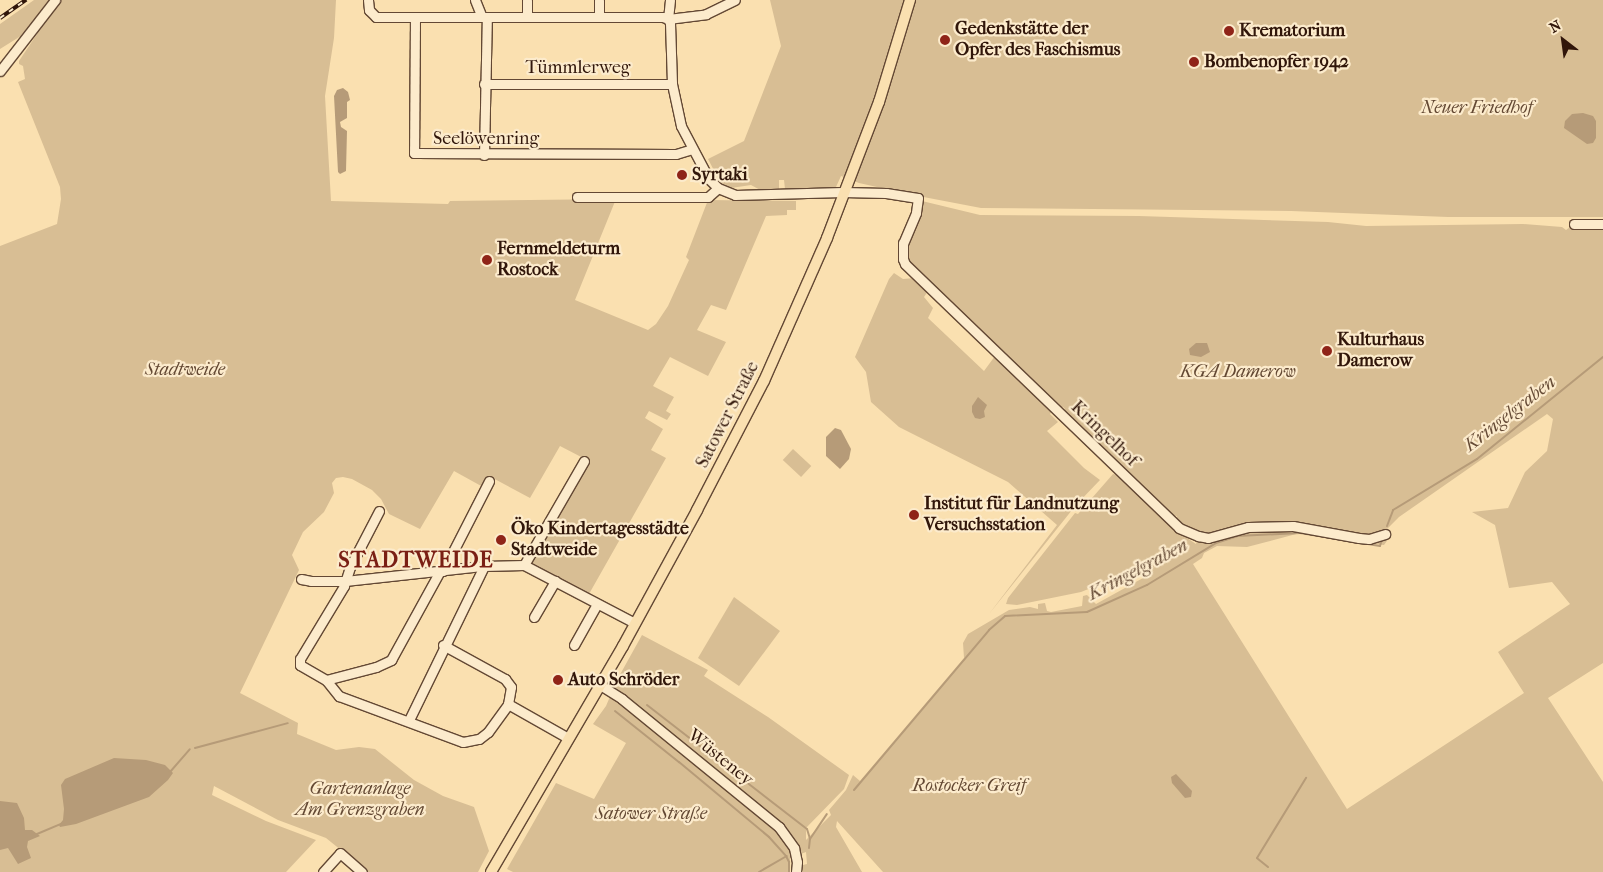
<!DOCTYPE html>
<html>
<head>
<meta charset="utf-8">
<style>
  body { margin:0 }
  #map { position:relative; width:1603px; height:872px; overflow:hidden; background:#fae0b0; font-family:"IM FELL French Canon",serif }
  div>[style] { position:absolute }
  .green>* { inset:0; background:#d8be94; transform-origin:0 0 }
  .water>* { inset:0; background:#b69b78 }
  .stream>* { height:2px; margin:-1px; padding:0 1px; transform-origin:1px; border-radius:1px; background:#b69b78 }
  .roads { filter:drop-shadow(1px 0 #634834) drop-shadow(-1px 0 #634834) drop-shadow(0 1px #634834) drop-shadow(0 -1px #634834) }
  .minor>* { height:9px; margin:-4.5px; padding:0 4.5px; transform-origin:4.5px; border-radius:4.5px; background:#fcebcc }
  .major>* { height:10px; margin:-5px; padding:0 5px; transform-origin:5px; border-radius:5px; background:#fae0b0 }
  .rail>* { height:4px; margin-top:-2px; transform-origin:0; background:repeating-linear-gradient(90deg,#fcebcc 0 5.5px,#31160a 0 11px); box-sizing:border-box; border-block:1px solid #31160a }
  .dots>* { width:14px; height:14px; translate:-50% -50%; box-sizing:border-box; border:2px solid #fcebcc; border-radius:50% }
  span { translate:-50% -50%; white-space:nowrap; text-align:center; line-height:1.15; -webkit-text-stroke:4.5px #fcebcc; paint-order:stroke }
  .poi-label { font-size:18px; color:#31160a; font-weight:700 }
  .left { translate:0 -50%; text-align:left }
  .street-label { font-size:18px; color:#31160a }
  .park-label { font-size:18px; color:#634833; font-style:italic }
  .water-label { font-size:19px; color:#664b36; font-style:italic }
  .district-label { font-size:22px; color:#7a1f14; font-weight:700; letter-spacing:1px }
  .north { position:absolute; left:1538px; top:15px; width:50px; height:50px; -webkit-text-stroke:4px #fcebcc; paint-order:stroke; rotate:330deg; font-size:14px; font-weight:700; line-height:20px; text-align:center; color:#31160a }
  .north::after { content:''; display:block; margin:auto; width:18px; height:22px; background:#31160a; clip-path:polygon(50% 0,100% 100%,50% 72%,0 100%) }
</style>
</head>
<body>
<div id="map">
  <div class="green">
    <i style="clip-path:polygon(34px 0,336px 0,334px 38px,325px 96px,331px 201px,448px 204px,450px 201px,616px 199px,575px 300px,648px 330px,656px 324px,668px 306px,689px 260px,686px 257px,708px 200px,796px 201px,796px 210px,787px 210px,787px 215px,766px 216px,726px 310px,711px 305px,697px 330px,726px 342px,708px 376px,670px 357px,653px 386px,674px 397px,666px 411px,671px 414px,667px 420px,649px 411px,645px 418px,663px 429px,651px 450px,666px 458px,589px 594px,529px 562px,587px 460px,560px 446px,530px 498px,489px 476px,483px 487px,454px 471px,420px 529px,389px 514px,381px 499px,372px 490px,352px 479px,343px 477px,336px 478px,332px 483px,334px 493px,324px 512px,303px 532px,292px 555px,299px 570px,240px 693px,298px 723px,297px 734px,336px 750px,359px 747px,375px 749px,414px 780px,443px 796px,474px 807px,489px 851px,478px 872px,368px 872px,326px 838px,278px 820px,214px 786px,212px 795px,266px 821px,316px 840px,286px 872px,0 872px,0 246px,57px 224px,61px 199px,60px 187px,18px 82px,25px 79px,23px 66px,19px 64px,19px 61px,37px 34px,32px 29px,0 49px,0 24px)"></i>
    <i style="clip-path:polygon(770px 0,1603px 0,1603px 217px,1448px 217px,1291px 211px,981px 208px,913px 195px,859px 183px,841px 176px,836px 187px,785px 189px,784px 180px,779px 180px,779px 190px,764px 192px,751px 185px,731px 188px,720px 182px,708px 159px,744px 141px,781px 46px)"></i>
    <i style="clip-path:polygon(evenodd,922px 201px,980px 215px,1139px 216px,1328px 222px,1366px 226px,1523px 224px,1562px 227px,1566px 230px,1570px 227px,1603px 226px,1603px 663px,1548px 698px,1603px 782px,1603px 872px,883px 872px,837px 821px,836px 827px,862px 872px,803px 872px,803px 865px,807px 864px,806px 852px,790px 858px,790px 872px,513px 872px,507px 869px,556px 783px,594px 799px,626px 743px,593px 724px,606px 706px,617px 680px,642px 635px,708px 670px,704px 676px,768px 717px,849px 775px,844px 789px,806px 828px,806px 840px,831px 815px,829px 810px,846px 790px,853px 775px,860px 781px,964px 658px,963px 643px,968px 634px,1009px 610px,1030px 607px,1038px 609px,1038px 604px,1045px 603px,1047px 611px,1051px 612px,1082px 606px,1083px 596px,1087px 595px,1096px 604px,1143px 578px,1136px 570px,1081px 592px,1017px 605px,1006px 604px,1008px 598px,1075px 513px,1078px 514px,1113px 474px,1117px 475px,1175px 530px,1196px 544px,1197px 539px,1176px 521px,1177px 516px,1170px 515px,1063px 411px,1065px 409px,1063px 407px,1059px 407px,973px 327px,975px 323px,970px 322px,907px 262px,906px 240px,922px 201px,1547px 414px,1553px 419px,1547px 451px,1525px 472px,1508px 508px,1472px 512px,1495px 525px,1509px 588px,1552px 582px,1570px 604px,1498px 652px,1524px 693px,1347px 809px,1193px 564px,1202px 558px,1204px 553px,1217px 546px,1247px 547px,1300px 533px,1341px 541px,1384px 545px,1389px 538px,1385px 531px,1399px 517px,1547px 414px)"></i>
    <i style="clip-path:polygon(894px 273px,903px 279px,915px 278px,928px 291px,924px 297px,933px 308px,928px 318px,984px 371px,995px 356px,1052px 411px,1050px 414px,1058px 422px,1047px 431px,1084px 468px,1100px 480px,1076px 505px,989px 614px,1057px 525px,1008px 482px,899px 427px,871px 402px,866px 372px,855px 357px,889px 279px)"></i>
    <i style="left:793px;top:449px;width:25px;height:15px;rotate:43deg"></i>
    <i style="clip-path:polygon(734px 597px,780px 631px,739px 686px,698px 658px)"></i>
  </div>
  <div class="water">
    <i style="clip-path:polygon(343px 88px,348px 92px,350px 100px,347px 102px,347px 118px,340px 122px,341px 127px,347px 131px,346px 171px,340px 174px,338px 172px,334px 96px,337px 90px)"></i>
    <i style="clip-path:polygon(1583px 113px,1593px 116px,1596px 121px,1596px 138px,1593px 143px,1587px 144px,1564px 128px,1565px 121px,1572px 114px)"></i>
    <i style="clip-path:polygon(1196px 343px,1207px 343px,1210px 352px,1201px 357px,1190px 355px,1189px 349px)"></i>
    <i style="clip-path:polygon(978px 397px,987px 405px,984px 411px,985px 417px,980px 419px,975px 418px,972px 412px,972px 406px)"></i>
    <i style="clip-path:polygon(835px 428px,841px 430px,851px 449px,849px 459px,840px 469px,826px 456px,826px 437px)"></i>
    <i style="clip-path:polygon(114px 758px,146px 760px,165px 765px,173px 773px,168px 780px,149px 797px,76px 824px,60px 827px,59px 825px,63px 820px,64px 809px,61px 785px,65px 779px)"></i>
    <i style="clip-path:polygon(1176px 774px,1192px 791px,1191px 797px,1185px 798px,1172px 783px,1171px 777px)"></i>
    <i style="clip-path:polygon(0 801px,17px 803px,24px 818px,25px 830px,32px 830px,40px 836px,28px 841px,27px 847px,31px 858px,18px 864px,8px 848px,0 850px)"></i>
  </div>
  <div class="stream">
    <i style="left:1387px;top:526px;width:17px;rotate:-69deg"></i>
    <i style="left:1393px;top:510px;width:98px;rotate:-31.3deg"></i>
    <i style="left:1477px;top:459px;width:162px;rotate:-39deg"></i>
    <i style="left:647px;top:705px;width:202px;rotate:37.8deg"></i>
    <i style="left:807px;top:829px;width:10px;rotate:73deg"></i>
    <i style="left:615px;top:711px;width:82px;rotate:38.6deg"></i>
    <i style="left:679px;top:762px;width:117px;rotate:39.8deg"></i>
    <i style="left:769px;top:837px;width:25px;rotate:48deg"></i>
    <i style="left:786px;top:856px;width:7px;rotate:63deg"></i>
    <i style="left:789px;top:862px;width:10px;rotate:90deg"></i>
    <i style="left:195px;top:748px;width:96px;rotate:-15deg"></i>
    <i style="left:170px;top:772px;width:30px;rotate:-49deg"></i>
    <i style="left:854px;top:790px;width:209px;rotate:-49.8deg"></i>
    <i style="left:989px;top:630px;width:21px;rotate:-41deg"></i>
    <i style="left:1005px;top:616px;width:82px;rotate:-2.8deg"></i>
    <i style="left:1087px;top:612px;width:66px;rotate:-24.2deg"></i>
    <i style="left:1147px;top:585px;width:81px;rotate:-31.3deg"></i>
    <i style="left:1216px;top:543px;width:22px;rotate:-18deg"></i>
    <i style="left:1237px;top:536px;width:63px;rotate:-2.7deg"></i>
    <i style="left:1300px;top:533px;width:81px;rotate:9.2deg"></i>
    <i style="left:1380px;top:546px;width:7px;rotate:-74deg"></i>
    <i style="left:37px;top:834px;width:26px;rotate:-23deg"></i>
    <i style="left:809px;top:848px;width:9px;rotate:-84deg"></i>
    <i style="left:810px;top:839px;width:30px;rotate:-56deg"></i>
    <i style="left:1268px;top:867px;width:14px;rotate:-141deg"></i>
    <i style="left:1257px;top:858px;width:94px;rotate:-58.5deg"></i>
    <i style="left:759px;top:872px;width:32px;rotate:-30deg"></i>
  </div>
  <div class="roads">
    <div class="minor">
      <i style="left:368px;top:0;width:10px;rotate:84deg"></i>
      <i style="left:369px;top:10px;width:10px;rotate:45deg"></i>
      <i style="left:376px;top:17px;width:287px"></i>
      <i style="left:663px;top:17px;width:5px;rotate:22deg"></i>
      <i style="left:668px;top:19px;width:38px;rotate:-7deg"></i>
      <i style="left:706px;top:14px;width:32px;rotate:-26deg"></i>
      <i style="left:475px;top:0;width:18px;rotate:68deg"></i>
      <i style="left:527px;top:0;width:17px;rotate:90deg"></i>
      <i style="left:670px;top:0;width:19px;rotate:96deg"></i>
      <i style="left:668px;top:19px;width:4px;rotate:63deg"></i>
      <i style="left:670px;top:23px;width:61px;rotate:88.1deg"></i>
      <i style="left:672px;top:84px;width:43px;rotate:77.9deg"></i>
      <i style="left:681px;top:126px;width:60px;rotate:62.2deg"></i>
      <i style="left:709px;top:179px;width:13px;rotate:45deg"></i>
      <i style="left:718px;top:188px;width:18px;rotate:22deg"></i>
      <i style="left:735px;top:195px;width:108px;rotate:-1.6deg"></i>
      <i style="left:843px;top:192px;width:43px;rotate:1.3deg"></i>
      <i style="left:886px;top:193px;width:32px;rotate:9deg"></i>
      <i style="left:918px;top:198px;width:15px;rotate:98deg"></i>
      <i style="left:916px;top:213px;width:33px;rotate:113deg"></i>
      <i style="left:903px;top:243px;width:16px;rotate:90deg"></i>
      <i style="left:903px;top:259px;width:5px;rotate:68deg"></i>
      <i style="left:905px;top:264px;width:380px;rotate:43.9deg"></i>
      <i style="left:1179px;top:528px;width:21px;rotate:23deg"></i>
      <i style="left:1198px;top:536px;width:10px;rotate:11deg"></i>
      <i style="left:1208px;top:538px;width:41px;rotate:-15.4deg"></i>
      <i style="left:1248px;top:527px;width:45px;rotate:-1.3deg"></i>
      <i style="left:1293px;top:526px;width:67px;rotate:10.3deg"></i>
      <i style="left:1359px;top:538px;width:10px;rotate:6deg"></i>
      <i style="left:1369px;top:539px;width:17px;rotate:-17deg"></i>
      <i style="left:599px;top:17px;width:17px;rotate:-90deg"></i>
      <i style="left:415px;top:18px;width:135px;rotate:90.4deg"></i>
      <i style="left:414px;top:153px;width:262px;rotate:0.2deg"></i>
      <i style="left:676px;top:154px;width:17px;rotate:-17deg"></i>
      <i style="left:0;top:71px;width:90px;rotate:-52.2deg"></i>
      <i style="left:484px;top:84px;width:188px"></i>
      <i style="left:484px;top:155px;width:138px;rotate:-88.8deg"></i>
      <i style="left:577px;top:197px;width:131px"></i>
      <i style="left:708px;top:197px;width:13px;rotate:-42deg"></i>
      <i style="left:1574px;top:224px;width:29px"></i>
      <i style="left:379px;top:511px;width:63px;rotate:117.4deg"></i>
      <i style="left:350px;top:567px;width:20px;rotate:108deg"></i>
      <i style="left:344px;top:586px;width:85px;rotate:121.1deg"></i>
      <i style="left:300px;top:659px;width:6px;rotate:90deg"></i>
      <i style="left:300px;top:665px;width:30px;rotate:30deg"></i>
      <i style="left:326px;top:680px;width:21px;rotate:51deg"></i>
      <i style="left:339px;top:696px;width:132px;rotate:20.4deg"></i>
      <i style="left:463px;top:742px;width:16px;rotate:-11deg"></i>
      <i style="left:479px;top:739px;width:11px;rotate:-38deg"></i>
      <i style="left:488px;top:732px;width:34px;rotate:-54deg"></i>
      <i style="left:524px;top:565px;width:120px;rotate:-60deg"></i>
      <i style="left:443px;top:571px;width:101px;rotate:-62.9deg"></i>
      <i style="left:301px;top:579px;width:10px;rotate:11deg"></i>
      <i style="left:311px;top:581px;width:34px"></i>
      <i style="left:345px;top:581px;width:140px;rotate:-6.2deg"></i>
      <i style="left:484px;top:566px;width:40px;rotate:-1.4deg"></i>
      <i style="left:524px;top:565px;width:125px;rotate:27.6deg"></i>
      <i style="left:534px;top:617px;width:42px;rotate:-59.7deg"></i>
      <i style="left:443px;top:645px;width:71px;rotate:28.7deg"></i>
      <i style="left:505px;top:679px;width:10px;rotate:53deg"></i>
      <i style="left:511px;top:687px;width:17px;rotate:100deg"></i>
      <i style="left:508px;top:704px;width:69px;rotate:29.5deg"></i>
      <i style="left:574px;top:645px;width:47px;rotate:-60.7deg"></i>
      <i style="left:326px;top:680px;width:52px;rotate:-14.6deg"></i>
      <i style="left:376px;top:667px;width:17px;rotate:-25deg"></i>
      <i style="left:391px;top:660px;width:102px;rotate:-61.2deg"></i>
      <i style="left:600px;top:685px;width:26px;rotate:32deg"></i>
      <i style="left:622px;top:699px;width:203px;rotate:39.2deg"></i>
      <i style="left:779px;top:827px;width:26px;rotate:54deg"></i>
      <i style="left:794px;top:848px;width:14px;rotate:78deg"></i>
      <i style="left:797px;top:862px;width:10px;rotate:96deg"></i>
      <i style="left:409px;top:720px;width:171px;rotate:-64deg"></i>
      <i style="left:323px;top:872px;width:25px;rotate:-48deg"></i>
      <i style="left:340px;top:853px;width:29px;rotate:41deg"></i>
    </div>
    <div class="major">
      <i style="left:491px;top:872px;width:262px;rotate:-59.7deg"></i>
      <i style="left:623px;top:646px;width:155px;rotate:-61.4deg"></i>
      <i style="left:697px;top:510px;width:145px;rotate:-62.6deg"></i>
      <i style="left:764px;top:381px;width:156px;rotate:-66.2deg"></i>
      <i style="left:827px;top:238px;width:146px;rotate:-69.1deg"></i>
      <i style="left:879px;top:102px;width:107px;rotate:-73.1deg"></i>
    </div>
  </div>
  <div class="rail">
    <i style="left:0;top:18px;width:32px;rotate:-35deg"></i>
  </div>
  <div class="dots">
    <i style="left:1229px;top:31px;background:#8f2418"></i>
    <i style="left:945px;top:40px;background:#8f2418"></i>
    <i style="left:1194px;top:62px;background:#8f2418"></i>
    <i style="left:682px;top:175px;background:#8f2418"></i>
    <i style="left:487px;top:260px;background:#8f2418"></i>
    <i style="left:1327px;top:351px;background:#8f2418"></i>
    <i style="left:914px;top:515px;background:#8f2418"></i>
    <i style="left:501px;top:540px;background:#8f2418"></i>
    <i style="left:558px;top:680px;background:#8f2418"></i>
  </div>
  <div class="poi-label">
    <span class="left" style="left:955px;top:40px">Gedenkstätte der<br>Opfer des Faschismus</span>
    <span class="left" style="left:1239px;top:31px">Krematorium</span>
    <span class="left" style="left:1204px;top:62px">Bombenopfer 1942</span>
    <span class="left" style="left:692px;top:175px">Syrtaki</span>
    <span class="left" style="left:497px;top:260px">Fernmeldeturm<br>Rostock</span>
    <span class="left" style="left:1337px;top:351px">Kulturhaus<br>Damerow</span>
    <span class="left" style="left:924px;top:515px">Institut für Landnutzung<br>Versuchsstation</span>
    <span class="left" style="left:511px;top:540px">Öko Kindertagesstädte<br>Stadtweide</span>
    <span class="left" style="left:568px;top:680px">Auto Schröder</span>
  </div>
  <div class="street-label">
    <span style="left:578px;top:68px">Tümmlerweg</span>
    <span style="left:486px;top:139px">Seelöwenring</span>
    <span style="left:728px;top:415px;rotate:-63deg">Satower Straße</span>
    <span style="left:1104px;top:434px;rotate:44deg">Kringelhof</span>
    <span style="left:720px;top:758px;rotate:39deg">Wüsteney</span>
  </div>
  <div class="park-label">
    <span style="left:1477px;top:108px">Neuer Friedhof</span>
    <span style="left:185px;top:370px">Stadtweide</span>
    <span style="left:1238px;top:372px">KGA Damerow</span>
    <span style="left:969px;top:786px">Rostocker Greif</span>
    <span style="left:360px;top:800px">Gartenanlage<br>Am Grenzgraben</span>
    <span style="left:651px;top:814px">Satower Straße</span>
  </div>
  <div class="water-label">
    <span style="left:1510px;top:414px;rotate:-38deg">Kringelgraben</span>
    <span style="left:1138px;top:570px;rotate:-28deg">Kringelgraben</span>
  </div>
  <div class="district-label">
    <span style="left:416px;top:561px">STADTWEIDE</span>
  </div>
  <div class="north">N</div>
</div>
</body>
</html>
